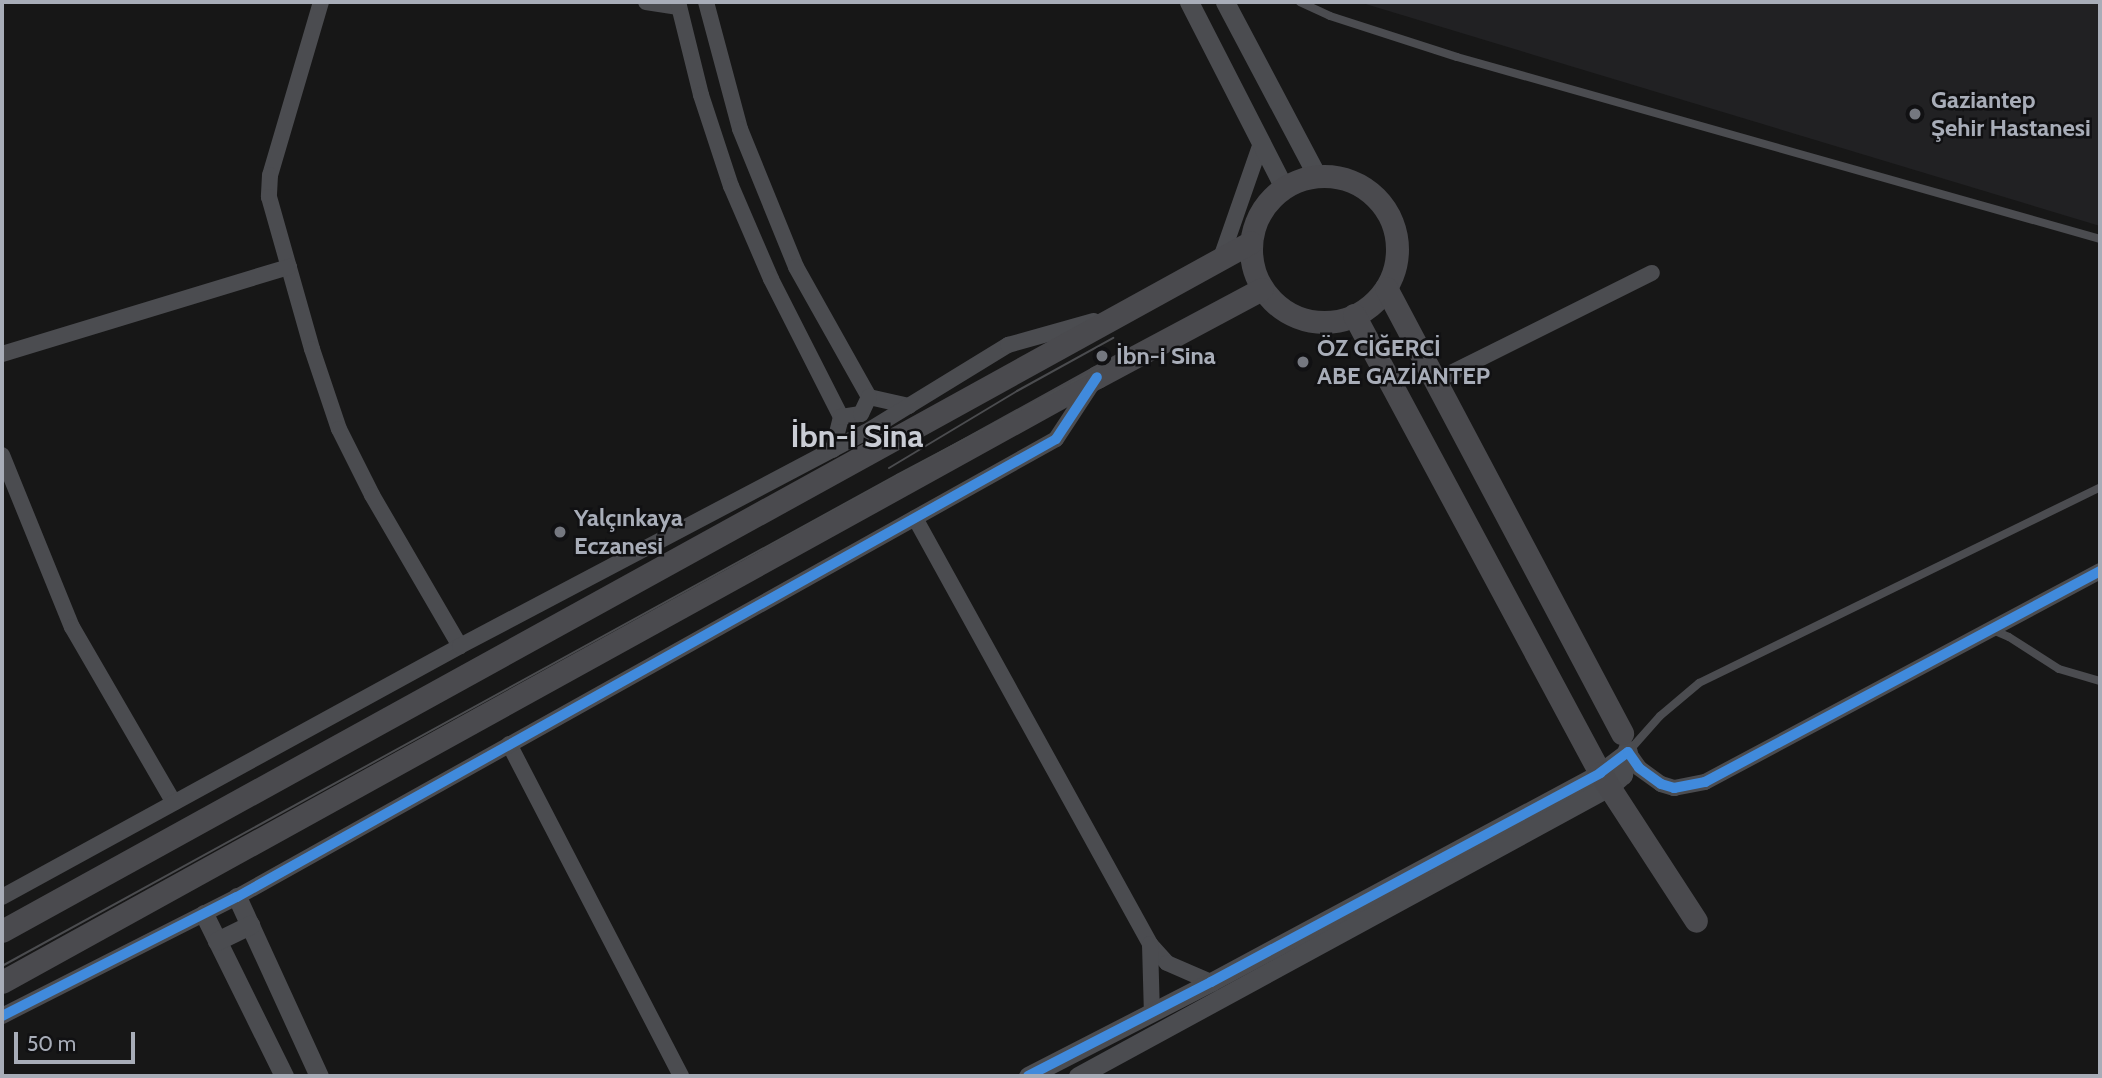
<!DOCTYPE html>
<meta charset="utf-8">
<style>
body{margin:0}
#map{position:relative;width:2102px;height:1078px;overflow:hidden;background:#171717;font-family:Cabin,sans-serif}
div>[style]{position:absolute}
.built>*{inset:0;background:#212123}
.service>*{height:8px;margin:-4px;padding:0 4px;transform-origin:4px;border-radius:4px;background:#4b4c50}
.minor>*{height:16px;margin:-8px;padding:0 8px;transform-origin:8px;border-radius:8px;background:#4b4c50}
.tertiary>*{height:19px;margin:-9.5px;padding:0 9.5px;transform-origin:9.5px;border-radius:9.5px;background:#4b4c50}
.secondary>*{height:23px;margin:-11.5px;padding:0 11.5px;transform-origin:11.5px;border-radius:11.5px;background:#4a4a4e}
.secondary>.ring{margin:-11.5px;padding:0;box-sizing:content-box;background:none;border:23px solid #4a4a4e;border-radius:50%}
.tram>*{height:2px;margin:-1px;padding:0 1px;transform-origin:1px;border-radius:1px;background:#4b4c4f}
.cycleway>*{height:10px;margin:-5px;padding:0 5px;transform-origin:5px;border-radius:5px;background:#408adc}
.dots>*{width:19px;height:19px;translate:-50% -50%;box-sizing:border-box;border:4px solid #111113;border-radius:50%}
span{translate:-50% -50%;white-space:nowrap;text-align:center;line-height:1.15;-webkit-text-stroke:5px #111113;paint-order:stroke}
.poi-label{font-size:24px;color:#a8adb8;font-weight:700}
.left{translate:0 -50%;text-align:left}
.district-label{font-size:32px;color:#c9ccd4;font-weight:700}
.frame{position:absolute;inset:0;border:4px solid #a8adb8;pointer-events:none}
.scale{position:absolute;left:14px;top:1032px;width:121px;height:32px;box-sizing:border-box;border:4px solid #a8adb8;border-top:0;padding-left:9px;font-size:21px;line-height:24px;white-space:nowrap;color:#a8adb8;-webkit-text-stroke:5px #111113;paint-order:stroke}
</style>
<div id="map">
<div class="built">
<i style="clip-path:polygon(1359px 2px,2100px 2px,2100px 226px)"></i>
</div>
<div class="service">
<i style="left:1300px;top:2px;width:33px;rotate:25deg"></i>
<i style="left:1330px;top:16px;width:133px;rotate:17.9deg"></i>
<i style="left:1457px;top:57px;width:668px;rotate:15.8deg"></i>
<i style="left:1993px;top:630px;width:17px;rotate:24deg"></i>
<i style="left:2009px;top:637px;width:59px;rotate:32.6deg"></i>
<i style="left:2059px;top:669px;width:43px;rotate:16.3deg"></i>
<i style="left:1628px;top:752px;width:48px;rotate:-48.4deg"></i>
<i style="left:1660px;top:716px;width:51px;rotate:-40.2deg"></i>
<i style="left:1699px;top:683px;width:446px;rotate:-26deg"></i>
</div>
<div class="minor">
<i style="left:321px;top:2px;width:180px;rotate:106.4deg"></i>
<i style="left:270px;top:175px;width:22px;rotate:93deg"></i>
<i style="left:269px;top:197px;width:158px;rotate:74.2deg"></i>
<i style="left:312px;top:349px;width:84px;rotate:71.4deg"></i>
<i style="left:339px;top:429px;width:74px;rotate:63.4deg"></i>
<i style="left:372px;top:495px;width:175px;rotate:59.8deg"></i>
<i style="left:646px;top:2px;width:33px;rotate:9deg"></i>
<i style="left:678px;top:2px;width:96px;rotate:76.1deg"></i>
<i style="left:701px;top:95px;width:96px;rotate:71.8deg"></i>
<i style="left:731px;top:186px;width:101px;rotate:66.7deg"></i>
<i style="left:771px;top:279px;width:155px;rotate:63.1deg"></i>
<i style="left:841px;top:417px;width:34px;rotate:104deg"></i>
<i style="left:706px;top:2px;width:131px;rotate:75deg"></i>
<i style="left:740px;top:129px;width:149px;rotate:67.9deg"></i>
<i style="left:796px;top:267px;width:149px;rotate:60.7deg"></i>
<i style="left:869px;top:397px;width:41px;rotate:12.7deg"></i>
<i style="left:1221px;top:258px;width:119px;rotate:-70.8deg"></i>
<i style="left:2px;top:354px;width:300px;rotate:-16.9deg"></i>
<i style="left:1437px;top:380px;width:240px;rotate:-26.5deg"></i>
<i style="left:841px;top:417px;width:20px;rotate:-9deg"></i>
<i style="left:861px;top:414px;width:19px;rotate:-65deg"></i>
<i style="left:2px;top:455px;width:186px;rotate:67.9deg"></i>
<i style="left:72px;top:627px;width:203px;rotate:59.9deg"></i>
<i style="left:915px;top:518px;width:487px;rotate:61.1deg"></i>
<i style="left:1150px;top:944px;width:25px;rotate:48deg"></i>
<i style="left:1167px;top:963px;width:48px;rotate:23.4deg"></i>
<i style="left:509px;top:744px;width:374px;rotate:62.6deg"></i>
<i style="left:1628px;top:752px;width:19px;rotate:55deg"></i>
<i style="left:1639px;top:768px;width:27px;rotate:36deg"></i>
<i style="left:1661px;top:784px;width:14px;rotate:17deg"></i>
<i style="left:1674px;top:788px;width:32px;rotate:-11deg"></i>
<i style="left:1705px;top:782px;width:448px;rotate:-28.1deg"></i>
<i style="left:2px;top:897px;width:522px;rotate:-28.72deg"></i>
<i style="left:460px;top:646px;width:459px;rotate:-27.8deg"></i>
<i style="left:866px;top:432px;width:167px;rotate:-31.5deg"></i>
<i style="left:1008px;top:345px;width:89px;rotate:-15.6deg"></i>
<i style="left:1150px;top:944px;width:70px;rotate:88.4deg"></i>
<i style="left:2px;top:1016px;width:263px;rotate:-26.9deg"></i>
<i style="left:237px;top:897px;width:938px;rotate:-29.21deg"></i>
<i style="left:1056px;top:439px;width:69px;rotate:-56.8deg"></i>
</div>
<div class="tertiary">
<i style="left:1189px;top:2px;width:209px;rotate:62.9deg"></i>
<i style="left:1225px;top:2px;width:197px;rotate:62.1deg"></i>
<i style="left:237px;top:897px;width:197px;rotate:65.4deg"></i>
<i style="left:204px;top:914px;width:181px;rotate:63.7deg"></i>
<i style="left:217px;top:941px;width:37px;rotate:-26deg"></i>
<i style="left:1028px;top:1076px;width:206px;rotate:-27.2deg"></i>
<i style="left:1211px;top:982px;width:442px;rotate:-28.2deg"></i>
<i style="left:1600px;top:773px;width:35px;rotate:-37deg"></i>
<i style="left:1078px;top:1076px;width:605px;rotate:-28.56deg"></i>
<i style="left:1609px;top:787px;width:18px;rotate:-41deg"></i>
<i style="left:1623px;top:775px;width:26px;rotate:-81deg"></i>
</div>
<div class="secondary">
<i class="ring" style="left:1251px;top:176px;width:123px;height:123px"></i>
<i style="left:1386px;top:288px;width:504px;rotate:62.06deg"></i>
<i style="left:1354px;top:315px;width:520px;rotate:61.76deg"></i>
<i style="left:1600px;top:773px;width:176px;rotate:57deg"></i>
<i style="left:2px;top:931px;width:1426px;rotate:-28.88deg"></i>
<i style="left:2px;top:982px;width:1251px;rotate:-28.92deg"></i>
<i style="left:1097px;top:377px;width:187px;rotate:-28.1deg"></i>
</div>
<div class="tram">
<i style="left:889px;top:468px;width:149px;rotate:-31deg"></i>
<i style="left:1017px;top:391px;width:110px;rotate:-28.9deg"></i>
<i style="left:2px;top:966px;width:1021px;rotate:-28.75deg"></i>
<i style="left:897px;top:475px;width:263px;rotate:-27.9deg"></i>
</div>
<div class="cycleway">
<i style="left:2px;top:1016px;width:263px;rotate:-26.9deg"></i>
<i style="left:237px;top:897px;width:938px;rotate:-29.21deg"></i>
<i style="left:1056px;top:439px;width:74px;rotate:-56.5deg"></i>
<i style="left:1028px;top:1076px;width:206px;rotate:-27.2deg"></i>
<i style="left:1211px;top:982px;width:442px;rotate:-28.2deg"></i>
<i style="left:1600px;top:773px;width:35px;rotate:-37deg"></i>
<i style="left:1628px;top:752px;width:19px;rotate:55deg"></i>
<i style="left:1639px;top:768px;width:27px;rotate:36deg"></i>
<i style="left:1661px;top:784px;width:14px;rotate:17deg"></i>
<i style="left:1674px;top:788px;width:32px;rotate:-11deg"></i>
<i style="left:1705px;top:782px;width:448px;rotate:-28.1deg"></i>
</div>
<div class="dots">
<i style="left:1915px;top:114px;background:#757880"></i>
<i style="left:1102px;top:356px;background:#757880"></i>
<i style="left:1303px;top:362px;background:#757880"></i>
<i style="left:560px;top:532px;background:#757880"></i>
</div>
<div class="poi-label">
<span class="left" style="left:1931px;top:114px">Gaziantep<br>Şehir Hastanesi</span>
<span class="left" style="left:1317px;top:362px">ÖZ CİĞERCİ<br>ABE GAZİANTEP</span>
<span class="left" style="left:1116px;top:356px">İbn-i Sina</span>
<span class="left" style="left:574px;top:532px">Yalçınkaya<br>Eczanesi</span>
</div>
<div class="district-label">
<span style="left:857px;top:436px">İbn-i Sina</span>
</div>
<div class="frame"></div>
<div class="scale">50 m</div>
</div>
